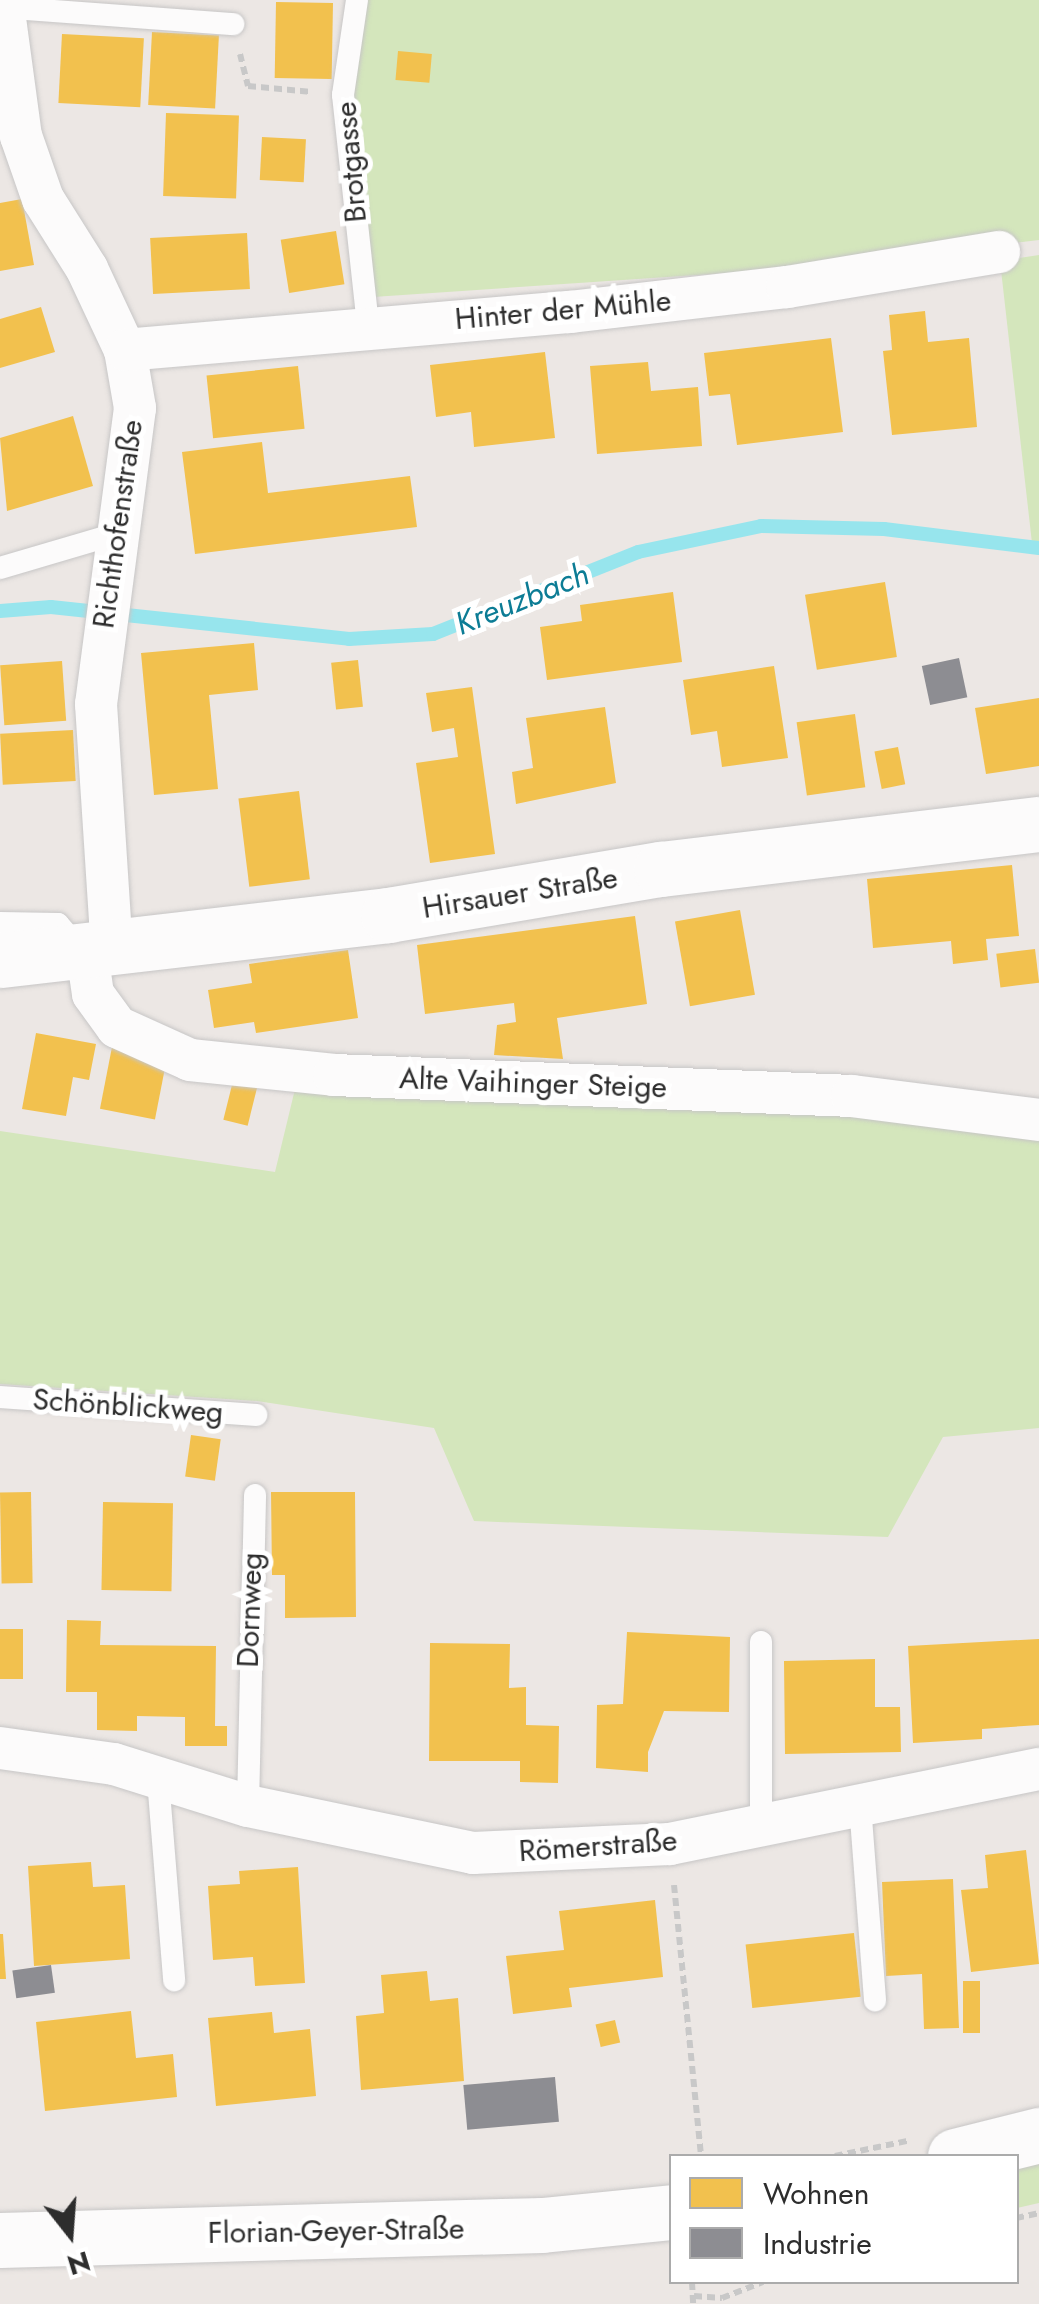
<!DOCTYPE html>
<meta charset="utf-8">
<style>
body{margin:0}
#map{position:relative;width:1039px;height:2304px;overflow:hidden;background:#ece7e4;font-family:Jost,sans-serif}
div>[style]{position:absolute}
.green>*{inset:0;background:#d4e6bc}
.homes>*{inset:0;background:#f2c14e;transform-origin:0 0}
.industry>*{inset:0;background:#8d8d92;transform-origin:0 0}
.stream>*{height:14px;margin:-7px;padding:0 7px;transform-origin:7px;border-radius:7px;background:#97e5ed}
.path>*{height:6px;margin-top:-3px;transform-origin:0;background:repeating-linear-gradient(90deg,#c8c8c8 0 8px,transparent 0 13px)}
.roads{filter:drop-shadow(0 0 2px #c7c6c6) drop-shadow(0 0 2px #c7c6c6)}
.lane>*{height:22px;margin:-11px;padding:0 11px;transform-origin:11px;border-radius:11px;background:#fcfbfb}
.street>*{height:42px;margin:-21px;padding:0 21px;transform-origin:21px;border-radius:21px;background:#fcfbfb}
.secondary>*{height:55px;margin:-27.5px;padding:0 27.5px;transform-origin:27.5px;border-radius:27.5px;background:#fcfbfb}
span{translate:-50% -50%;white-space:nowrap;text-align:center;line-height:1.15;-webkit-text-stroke:10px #fff;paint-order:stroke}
.street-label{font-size:30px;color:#2d2d2d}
.water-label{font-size:32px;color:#0c7c95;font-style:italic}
.legend{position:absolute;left:669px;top:2154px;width:350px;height:130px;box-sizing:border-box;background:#fff;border:2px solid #ababab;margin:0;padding:12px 18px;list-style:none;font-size:30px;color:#2d2d2d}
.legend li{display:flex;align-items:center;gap:20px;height:50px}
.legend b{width:50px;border:2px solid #ababab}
.north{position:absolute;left:20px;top:2184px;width:100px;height:100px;-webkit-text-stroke:8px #fff;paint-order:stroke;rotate:163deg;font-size:28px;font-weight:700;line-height:40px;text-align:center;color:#2d2d2d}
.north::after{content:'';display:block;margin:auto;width:35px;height:45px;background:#2d2d2d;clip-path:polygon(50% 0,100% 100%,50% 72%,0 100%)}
</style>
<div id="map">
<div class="green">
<i style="clip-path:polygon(367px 0,1039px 0,1039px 240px,785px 269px,373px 297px,352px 93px)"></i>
<i style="clip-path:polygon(1039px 255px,1039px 542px,1032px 543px,1000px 261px)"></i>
<i style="clip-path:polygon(296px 1085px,851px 1112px,1039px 1140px,1039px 1428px,943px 1437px,888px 1537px,474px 1521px,434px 1428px,257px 1401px,0 1384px,0 1131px,275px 1172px)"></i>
<i style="clip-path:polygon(1039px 2158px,1039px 2203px,1017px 2208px,1016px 2164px)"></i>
</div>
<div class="homes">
<i style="left:276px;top:2px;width:57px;height:76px;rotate:1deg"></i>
<i style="left:152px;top:32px;width:67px;height:73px;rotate:3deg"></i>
<i style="left:62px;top:34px;width:82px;height:69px;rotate:3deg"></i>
<i style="left:398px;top:51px;width:34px;height:29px;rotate:5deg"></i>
<i style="left:166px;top:113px;width:73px;height:83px;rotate:2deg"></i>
<i style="left:262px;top:137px;width:44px;height:43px;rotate:3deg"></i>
<i style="clip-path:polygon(22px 199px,34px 265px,0 271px,0 203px)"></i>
<i style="left:336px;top:231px;width:54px;height:56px;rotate:81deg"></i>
<i style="left:247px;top:233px;width:56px;height:97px;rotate:87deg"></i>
<i style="clip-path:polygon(41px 307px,55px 352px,0 368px,0 319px)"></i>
<i style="clip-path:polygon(925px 311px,928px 342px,969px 338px,977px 427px,892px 435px,883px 351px,892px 350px,889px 315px)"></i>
<i style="clip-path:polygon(831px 338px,843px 432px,737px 445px,730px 394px,709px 396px,704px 353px)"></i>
<i style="clip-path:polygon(545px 352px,555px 438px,474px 447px,471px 412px,436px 417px,430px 365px)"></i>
<i style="clip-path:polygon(648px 362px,651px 391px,698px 387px,702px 446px,597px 454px,590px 366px)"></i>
<i style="left:298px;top:366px;width:63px;height:92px;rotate:84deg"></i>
<i style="clip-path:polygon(73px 416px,93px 486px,7px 511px,0 438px)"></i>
<i style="clip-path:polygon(262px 442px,268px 493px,410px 476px,417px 527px,195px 554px,182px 452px)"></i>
<i style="left:885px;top:582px;width:76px;height:81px;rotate:81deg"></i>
<i style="clip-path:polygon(673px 592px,682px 662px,547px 680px,540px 627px,582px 621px,580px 605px)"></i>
<i style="clip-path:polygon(254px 643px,258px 690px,209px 695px,218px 789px,154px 795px,141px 653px)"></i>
<i style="left:358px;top:660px;width:47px;height:27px;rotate:84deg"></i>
<i style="left:62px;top:661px;width:60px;height:62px;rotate:86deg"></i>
<i style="clip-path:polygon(774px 666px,788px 758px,722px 767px,717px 731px,691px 735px,683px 680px)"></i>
<i style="clip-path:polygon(472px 687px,495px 854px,430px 863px,416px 763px,458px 757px,454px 728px,432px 732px,426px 693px)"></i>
<i style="clip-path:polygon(1039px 698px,1039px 766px,986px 774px,975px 708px)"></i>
<i style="clip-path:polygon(605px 707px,616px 783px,516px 804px,512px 772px,533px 768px,526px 718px)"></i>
<i style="left:855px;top:714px;width:74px;height:59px;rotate:82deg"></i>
<i style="left:73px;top:730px;width:51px;height:73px;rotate:87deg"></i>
<i style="left:898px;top:747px;width:38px;height:24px;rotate:79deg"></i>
<i style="left:299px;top:791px;width:89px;height:61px;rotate:83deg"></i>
<i style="clip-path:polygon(1012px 865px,1019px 936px,986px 939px,988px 960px,953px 964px,951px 941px,873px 948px,867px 879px)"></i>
<i style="left:740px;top:910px;width:86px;height:66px;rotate:80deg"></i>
<i style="clip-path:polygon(635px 916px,647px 1004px,557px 1018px,563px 1059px,494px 1055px,497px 1025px,516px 1022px,514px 1003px,425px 1014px,417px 945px)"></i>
<i style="left:1035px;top:949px;width:34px;height:39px;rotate:83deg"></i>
<i style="clip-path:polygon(348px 950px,358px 1018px,256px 1033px,254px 1022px,214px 1028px,208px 990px,252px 983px,249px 964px)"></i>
<i style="clip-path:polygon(36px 1033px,96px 1044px,89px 1080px,73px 1077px,66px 1116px,22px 1109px)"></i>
<i style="left:112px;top:1047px;width:56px;height:63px;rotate:11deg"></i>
<i style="left:234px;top:1077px;width:25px;height:44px;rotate:14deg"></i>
<i style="left:191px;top:1435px;width:30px;height:42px;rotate:8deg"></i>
<i style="left:31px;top:1492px;width:91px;height:31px;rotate:89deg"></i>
<i style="clip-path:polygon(271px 1492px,355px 1492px,356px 1617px,285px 1618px,285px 1575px,272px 1575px)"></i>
<i style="left:103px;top:1502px;width:70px;height:88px;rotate:1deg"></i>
<i style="clip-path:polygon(67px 1620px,101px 1621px,100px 1645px,216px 1646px,215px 1726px,227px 1726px,227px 1746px,185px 1746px,185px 1717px,137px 1716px,137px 1731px,97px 1730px,97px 1692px,66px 1692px)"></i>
<i style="left:0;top:1629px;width:23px;height:50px"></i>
<i style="clip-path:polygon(627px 1632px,730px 1637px,729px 1712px,664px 1711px,648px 1752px,648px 1772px,596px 1768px,597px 1705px,623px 1704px)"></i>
<i style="clip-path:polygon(1039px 1639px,1039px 1725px,982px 1729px,982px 1739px,913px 1743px,908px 1646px)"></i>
<i style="clip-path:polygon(430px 1643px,510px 1644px,509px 1688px,526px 1687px,526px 1725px,559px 1726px,558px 1783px,520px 1782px,520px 1761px,429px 1761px)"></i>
<i style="clip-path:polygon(875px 1659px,875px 1707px,900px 1707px,901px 1752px,785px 1754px,784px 1661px)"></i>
<i style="clip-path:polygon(1026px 1850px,1039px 1964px,971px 1972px,961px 1890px,988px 1888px,985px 1855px)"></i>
<i style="clip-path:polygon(91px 1862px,93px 1887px,125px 1885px,130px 1959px,34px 1966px,28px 1866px)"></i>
<i style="clip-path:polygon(298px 1867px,305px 1983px,255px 1986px,253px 1957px,213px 1960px,208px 1886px,240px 1884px,239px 1871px)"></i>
<i style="clip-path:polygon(953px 1879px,959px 2028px,924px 2029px,922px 1974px,886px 1976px,882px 1882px)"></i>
<i style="clip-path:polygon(655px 1900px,663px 1977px,569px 1988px,572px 2007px,513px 2014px,506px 1956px,564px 1950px,559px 1911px)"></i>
<i style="left:854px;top:1933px;width:64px;height:109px;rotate:84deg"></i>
<i style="clip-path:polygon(0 1934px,3px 1934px,6px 1979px,0 1979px)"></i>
<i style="clip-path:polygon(427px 1971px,430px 2001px,458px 1998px,464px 2081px,361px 2090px,356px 2016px,384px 2013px,381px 1975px)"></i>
<i style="left:963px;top:1981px;width:17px;height:52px"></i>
<i style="clip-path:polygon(131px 2011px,136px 2058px,173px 2054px,177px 2097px,45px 2111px,36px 2022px)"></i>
<i style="clip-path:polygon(272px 2012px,274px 2033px,310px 2029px,316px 2096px,216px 2106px,208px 2018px)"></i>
<i style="left:615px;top:2020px;width:23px;height:20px;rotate:77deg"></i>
</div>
<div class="industry">
<i style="left:959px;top:658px;width:40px;height:38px;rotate:78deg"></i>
<i style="left:51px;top:1965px;width:28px;height:39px;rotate:82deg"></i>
<i style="left:555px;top:2077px;width:45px;height:92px;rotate:85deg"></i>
</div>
<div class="stream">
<i style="left:0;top:611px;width:51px;rotate:-4.5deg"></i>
<i style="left:51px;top:607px;width:300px;rotate:6.1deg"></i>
<i style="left:349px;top:639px;width:84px;rotate:-3.4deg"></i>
<i style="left:433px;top:634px;width:221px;rotate:-21.8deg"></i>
<i style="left:638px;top:552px;width:126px;rotate:-11.9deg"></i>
<i style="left:761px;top:526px;width:123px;rotate:1.4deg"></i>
<i style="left:884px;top:529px;width:156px;rotate:7deg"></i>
</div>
<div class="path">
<i style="left:240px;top:54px;width:33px;rotate:76deg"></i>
<i style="left:248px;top:86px;width:64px;rotate:5.4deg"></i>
<i style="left:674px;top:1885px;width:272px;rotate:84.3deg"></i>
<i style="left:835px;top:2156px;width:74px;rotate:-11.8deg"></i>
<i style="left:1016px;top:2218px;width:24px;rotate:-12deg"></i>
<i style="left:692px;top:2282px;width:22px;rotate:87deg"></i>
<i style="left:694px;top:2296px;width:28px;rotate:4deg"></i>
<i style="left:722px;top:2298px;width:44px;rotate:-21.3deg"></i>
</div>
<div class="roads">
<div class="lane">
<i style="left:357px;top:0;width:96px;rotate:98.4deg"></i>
<i style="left:343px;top:95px;width:231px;rotate:83.8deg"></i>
<i style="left:0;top:7px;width:234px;rotate:4.2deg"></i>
<i style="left:0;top:568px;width:127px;rotate:-16.4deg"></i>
<i style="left:0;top:923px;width:58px;rotate:1deg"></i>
<i style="left:58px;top:924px;width:29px;rotate:49deg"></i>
<i style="left:0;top:1397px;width:257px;rotate:4deg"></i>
<i style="left:158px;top:1779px;width:202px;rotate:85.4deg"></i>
<i style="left:860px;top:1805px;width:196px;rotate:85.6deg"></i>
<i style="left:248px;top:1806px;width:311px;rotate:-88.7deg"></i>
<i style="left:761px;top:1826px;width:184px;rotate:-90deg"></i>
</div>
<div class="street">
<i style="left:4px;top:11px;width:126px;rotate:82.3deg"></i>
<i style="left:21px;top:136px;width:67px;rotate:70.8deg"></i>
<i style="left:43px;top:199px;width:83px;rotate:57.8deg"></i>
<i style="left:87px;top:269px;width:89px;rotate:64.9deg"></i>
<i style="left:125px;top:350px;width:59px;rotate:80.2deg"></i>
<i style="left:135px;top:408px;width:299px;rotate:97.5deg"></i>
<i style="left:96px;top:704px;width:246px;rotate:86.3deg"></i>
<i style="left:125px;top:350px;width:447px;rotate:-4.9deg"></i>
<i style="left:570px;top:312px;width:218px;rotate:-6.6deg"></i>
<i style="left:787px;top:287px;width:215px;rotate:-9.4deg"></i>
<i style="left:87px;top:953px;width:41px;rotate:81.7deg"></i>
<i style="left:93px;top:994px;width:41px;rotate:54deg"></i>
<i style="left:117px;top:1027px;width:80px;rotate:24.3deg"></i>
<i style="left:190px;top:1060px;width:145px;rotate:5.9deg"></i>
<i style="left:334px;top:1075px;width:518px;rotate:2.32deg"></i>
<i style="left:852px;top:1096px;width:189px;rotate:7.3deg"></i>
<i style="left:0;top:1748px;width:115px;rotate:8deg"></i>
<i style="left:114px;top:1764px;width:140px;rotate:17.4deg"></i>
<i style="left:248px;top:1806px;width:230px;rotate:11.8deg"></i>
<i style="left:473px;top:1853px;width:197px;rotate:-2.6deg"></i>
<i style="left:670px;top:1844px;width:377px;rotate:-11.5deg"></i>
</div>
<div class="secondary">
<i style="left:0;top:960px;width:391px;rotate:-6.6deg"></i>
<i style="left:388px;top:915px;width:277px;rotate:-9.6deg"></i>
<i style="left:661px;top:869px;width:381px;rotate:-6.8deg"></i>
<i style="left:955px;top:2156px;width:87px;rotate:-14deg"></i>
<i style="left:0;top:2240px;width:542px;rotate:-1.59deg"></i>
<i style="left:542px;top:2225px;width:131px;rotate:-5.7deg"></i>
</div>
</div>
<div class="street-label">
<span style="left:351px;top:162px;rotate:-95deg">Brotgasse</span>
<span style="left:563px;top:310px;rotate:-5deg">Hinter der Mühle</span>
<span style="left:118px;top:524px;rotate:-82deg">Richthofenstraße</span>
<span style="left:520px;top:893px;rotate:-9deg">Hirsauer Straße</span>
<span style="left:533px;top:1083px;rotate:2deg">Alte Vaihinger Steige</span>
<span style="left:128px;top:1406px;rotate:4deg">Schönblickweg</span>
<span style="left:250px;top:1610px;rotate:-88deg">Dornweg</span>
<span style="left:598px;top:1846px;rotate:-4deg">Römerstraße</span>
<span style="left:336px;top:2231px;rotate:-1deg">Florian-Geyer-Straße</span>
</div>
<div class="water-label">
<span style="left:522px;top:599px;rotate:-22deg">Kreuzbach</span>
</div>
<ul class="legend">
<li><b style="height:28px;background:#f2c14e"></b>Wohnen</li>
<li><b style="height:28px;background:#8d8d92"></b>Industrie</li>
</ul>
<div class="north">N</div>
</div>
